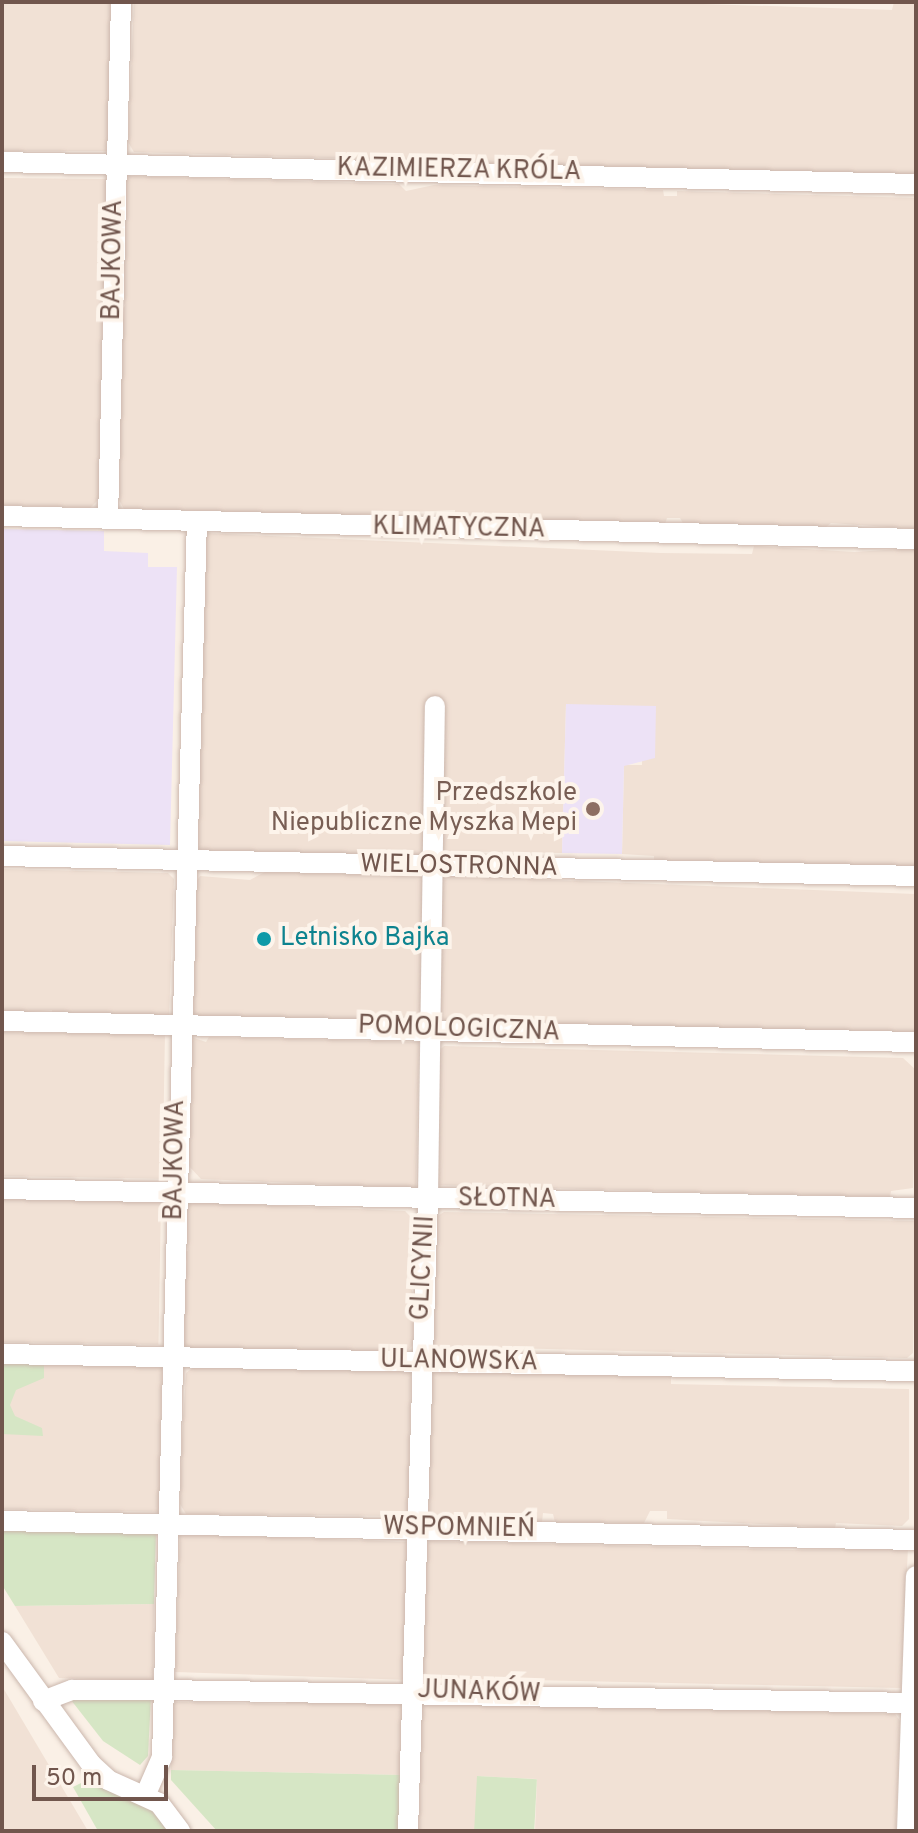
<!DOCTYPE html>
<meta charset="utf-8">
<style>
body{margin:0}
#map{position:relative;width:918px;height:1833px;overflow:hidden;background:#faf0e6;font-family:Overpass,sans-serif}
div>[style]{position:absolute}
.residential>*{inset:0;background:#f1e1d5;transform-origin:0 0}
.education>*{inset:0;background:#ede2f6}
.green>*{inset:0;background:#d6e6c5;transform-origin:0 0}
.roads{filter:drop-shadow(0 0 2px #cbb7ad) drop-shadow(0 0 2px #cbb7ad)}
.minor>*{height:20px;margin:-10px;padding:0 10px;transform-origin:10px;border-radius:10px;background:#fff}
.dots>*{width:22px;height:22px;translate:-50% -50%;box-sizing:border-box;border:4px solid #fdf4eb;border-radius:50%}
span{translate:-50% -50%;white-space:nowrap;text-align:center;line-height:1.15;-webkit-text-stroke:8px #fdf4eb;paint-order:stroke}
.street-label{font-size:26px;color:#71564d}
.education-label{font-size:26px;color:#785e54}
.right{translate:-100% -50%;text-align:right}
.culture-label{font-size:26px;color:#0d838f}
.left{translate:0 -50%;text-align:left}
.frame{position:absolute;inset:0;border:4px solid #71564d;pointer-events:none}
.scale{position:absolute;left:32px;top:1765px;width:136px;height:36px;box-sizing:border-box;border:4px solid #71564d;border-top:0;padding-left:10px;font-size:24px;line-height:28px;white-space:nowrap;color:#71564d;-webkit-text-stroke:6px #fdf4eb;paint-order:stroke}
</style>
<div id="map">
<div class="residential">
<i style="left:2px;top:2px;width:113px;height:149px"></i>
<i style="clip-path:polygon(134px 2px,642px 2px,892px 10px,894px 2px,916px 3px,916px 176px,134px 152px,128px 142px)"></i>
<i style="clip-path:polygon(130px 176px,399px 184px,406px 191px,434px 185px,663px 190px,664px 196px,677px 196px,677px 191px,916px 198px,916px 529px,831px 523px,825px 528px,684px 525px,680px 518px,667px 518px,665px 524px,521px 519px,521px 513px,485px 516px,484px 511px,479px 516px,455px 516px,455px 510px,343px 515px,124px 509px,117px 496px,120px 311px,125px 306px,120px 290px,123px 182px)"></i>
<i style="clip-path:polygon(2px 178px,106px 179px,110px 186px,108px 273px,102px 289px,107px 292px,102px 329px,102px 496px,90px 508px,2px 505px)"></i>
<i style="clip-path:polygon(205px 533px,661px 553px,752px 554px,754px 546px,855px 552px,916px 548px,916px 869px,654px 863px,654px 856px,622px 854px,624px 765px,642px 765px,642px 758px,566px 704px,562px 853px,441px 851px,445px 702px,429px 700px,423px 857px,203px 852px,197px 847px)"></i>
<i style="clip-path:polygon(2px 869px,168px 873px,174px 879px,169px 1018px,52px 1015px,52px 1010px,2px 1014px)"></i>
<i style="clip-path:polygon(265px 872px,423px 876px,420px 1018px,414px 1024px,196px 1018px,191px 1010px,196px 882px,200px 876px,250px 880px)"></i>
<i style="clip-path:polygon(450px 876px,916px 894px,916px 1033px,445px 1021px,438px 1014px,440px 879px)"></i>
<i style="left:2px;top:1032px;width:163px;height:144px;rotate:1deg"></i>
<i style="clip-path:polygon(185px 1035px,206px 1042px,209px 1037px,419px 1042px,416px 1188px,201px 1179px,188px 1165px)"></i>
<i style="clip-path:polygon(444px 1046px,903px 1058px,916px 1070px,913px 1188px,891px 1191px,890px 1197px,434px 1185px,437px 1053px)"></i>
<i style="left:2px;top:1198px;width:159px;height:144px;rotate:1deg"></i>
<i style="clip-path:polygon(187px 1202px,405px 1211px,410px 1216px,407px 1279px,413px 1293px,413px 1345px,404px 1354px,187px 1349px,180px 1338px,187px 1261px,182px 1252px,188px 1251px,187px 1241px,181px 1240px)"></i>
<i style="clip-path:polygon(444px 1212px,915px 1221px,913px 1353px,907px 1358px,428px 1346px,436px 1217px)"></i>
<i style="left:2px;top:1362px;width:160px;height:147px;rotate:1deg"></i>
<i style="clip-path:polygon(195px 1366px,411px 1369px,408px 1512px,404px 1516px,186px 1514px,180px 1504px,182px 1440px,186px 1373px)"></i>
<i style="clip-path:polygon(427px 1370px,671px 1376px,671px 1384px,909px 1389px,909px 1519px,902px 1526px,836px 1523px,835px 1528px,667px 1519px,667px 1511px,650px 1511px,644px 1523px,555px 1522px,553px 1514px,543px 1513px,542px 1522px,425px 1518px)"></i>
<i style="left:180px;top:1534px;width:228px;height:138px;rotate:2deg"></i>
<i style="clip-path:polygon(430px 1541px,791px 1550px,908px 1548px,901px 1688px,432px 1678px,422px 1671px,425px 1546px)"></i>
<i style="clip-path:polygon(154px 1604px,153px 1681px,59px 1678px,15px 1606px)"></i>
<i style="clip-path:polygon(2px 1686px,88px 1831px,2px 1831px)"></i>
<i style="clip-path:polygon(287px 1700px,403px 1702px,402px 1775px,171px 1770px,172px 1705px,176px 1702px,286px 1704px)"></i>
<i style="clip-path:polygon(421px 1702px,895px 1714px,900px 1721px,896px 1831px,535px 1831px,537px 1779px,478px 1776px,476px 1831px,418px 1831px)"></i>
</div>
<div class="education">
<i style="clip-path:polygon(2px 529px,104px 531px,104px 551px,148px 553px,148px 567px,177px 567px,170px 845px,2px 841px)"></i>
<i style="clip-path:polygon(566px 704px,656px 706px,655px 758px,624px 766px,622px 854px,562px 853px)"></i>
</div>
<div class="green">
<i style="clip-path:polygon(2px 1362px,44px 1363px,44px 1378px,16px 1390px,10px 1405px,15px 1416px,42px 1428px,43px 1436px,2px 1434px)"></i>
<i style="clip-path:polygon(2px 1527px,156px 1531px,154px 1604px,15px 1606px,2px 1585px)"></i>
<i style="clip-path:polygon(151px 1696px,148px 1756px,140px 1765px,103px 1741px,71px 1700px)"></i>
<i style="clip-path:polygon(171px 1770px,402px 1775px,401px 1831px,217px 1831px,171px 1780px)"></i>
<i style="left:477px;top:1776px;width:60px;height:55px;rotate:3deg"></i>
<i style="clip-path:polygon(89px 1779px,152px 1811px,168px 1831px,98px 1831px,73px 1787px)"></i>
</div>
<div class="roads">
<div class="minor">
<i style="left:2px;top:162px;width:914px;rotate:1.38deg"></i>
<i style="left:2px;top:516px;width:914px;rotate:1.44deg"></i>
<i style="left:108px;top:519px;width:517px;rotate:-88.56deg"></i>
<i style="left:2px;top:856px;width:914px;rotate:1.25deg"></i>
<i style="left:2px;top:1021px;width:914px;rotate:1.32deg"></i>
<i style="left:2px;top:1189px;width:914px;rotate:1.19deg"></i>
<i style="left:2px;top:1354px;width:914px;rotate:1.07deg"></i>
<i style="left:2px;top:1521px;width:914px;rotate:1.19deg"></i>
<i style="left:2px;top:1642px;width:151px;rotate:53.9deg"></i>
<i style="left:91px;top:1764px;width:23px;rotate:43deg"></i>
<i style="left:108px;top:1780px;width:56px;rotate:24.3deg"></i>
<i style="left:159px;top:1803px;width:35px;rotate:53deg"></i>
<i style="left:43px;top:1701px;width:31px;rotate:-21deg"></i>
<i style="left:72px;top:1690px;width:91px"></i>
<i style="left:163px;top:1690px;width:753px;rotate:0.99deg"></i>
<i style="left:145px;top:1796px;width:43px;rotate:-66.4deg"></i>
<i style="left:162px;top:1757px;width:1236px;rotate:-88.38deg"></i>
<i style="left:408px;top:1831px;width:633px;rotate:-88.19deg"></i>
<i style="left:428px;top:1198px;width:492px;rotate:-89.2deg"></i>
<i style="left:907px;top:1831px;width:255px;rotate:-88deg"></i>
</div>
</div>
<div class="dots">
<i style="left:593px;top:809px;background:#8d6e63"></i>
<i style="left:264px;top:939px;background:#0f9aa8"></i>
</div>
<div class="street-label">
<span style="left:459px;top:171px;rotate:1deg">KAZIMIERZA KRÓLA</span>
<span style="left:114px;top:260px;rotate:-89deg">BAJKOWA</span>
<span style="left:459px;top:529px;rotate:1deg">KLIMATYCZNA</span>
<span style="left:459px;top:867px;rotate:1deg">WIELOSTRONNA</span>
<span style="left:459px;top:1030px;rotate:2deg">POMOLOGICZNA</span>
<span style="left:176px;top:1160px;rotate:-89deg">BAJKOWA</span>
<span style="left:507px;top:1200px;rotate:1deg">SŁOTNA</span>
<span style="left:424px;top:1268px;rotate:-87deg">GLICYNII</span>
<span style="left:459px;top:1362px;rotate:1deg">ULANOWSKA</span>
<span style="left:459px;top:1529px;rotate:1deg">WSPOMNIEŃ</span>
<span style="left:479px;top:1693px;rotate:2deg">JUNAKÓW</span>
</div>
<div class="education-label">
<span class="right" style="left:577px;top:809px">Przedszkole<br>Niepubliczne Myszka Mepi</span>
</div>
<div class="culture-label">
<span class="left" style="left:280px;top:939px">Letnisko Bajka</span>
</div>
<div class="frame"></div>
<div class="scale">50 m</div>
</div>
